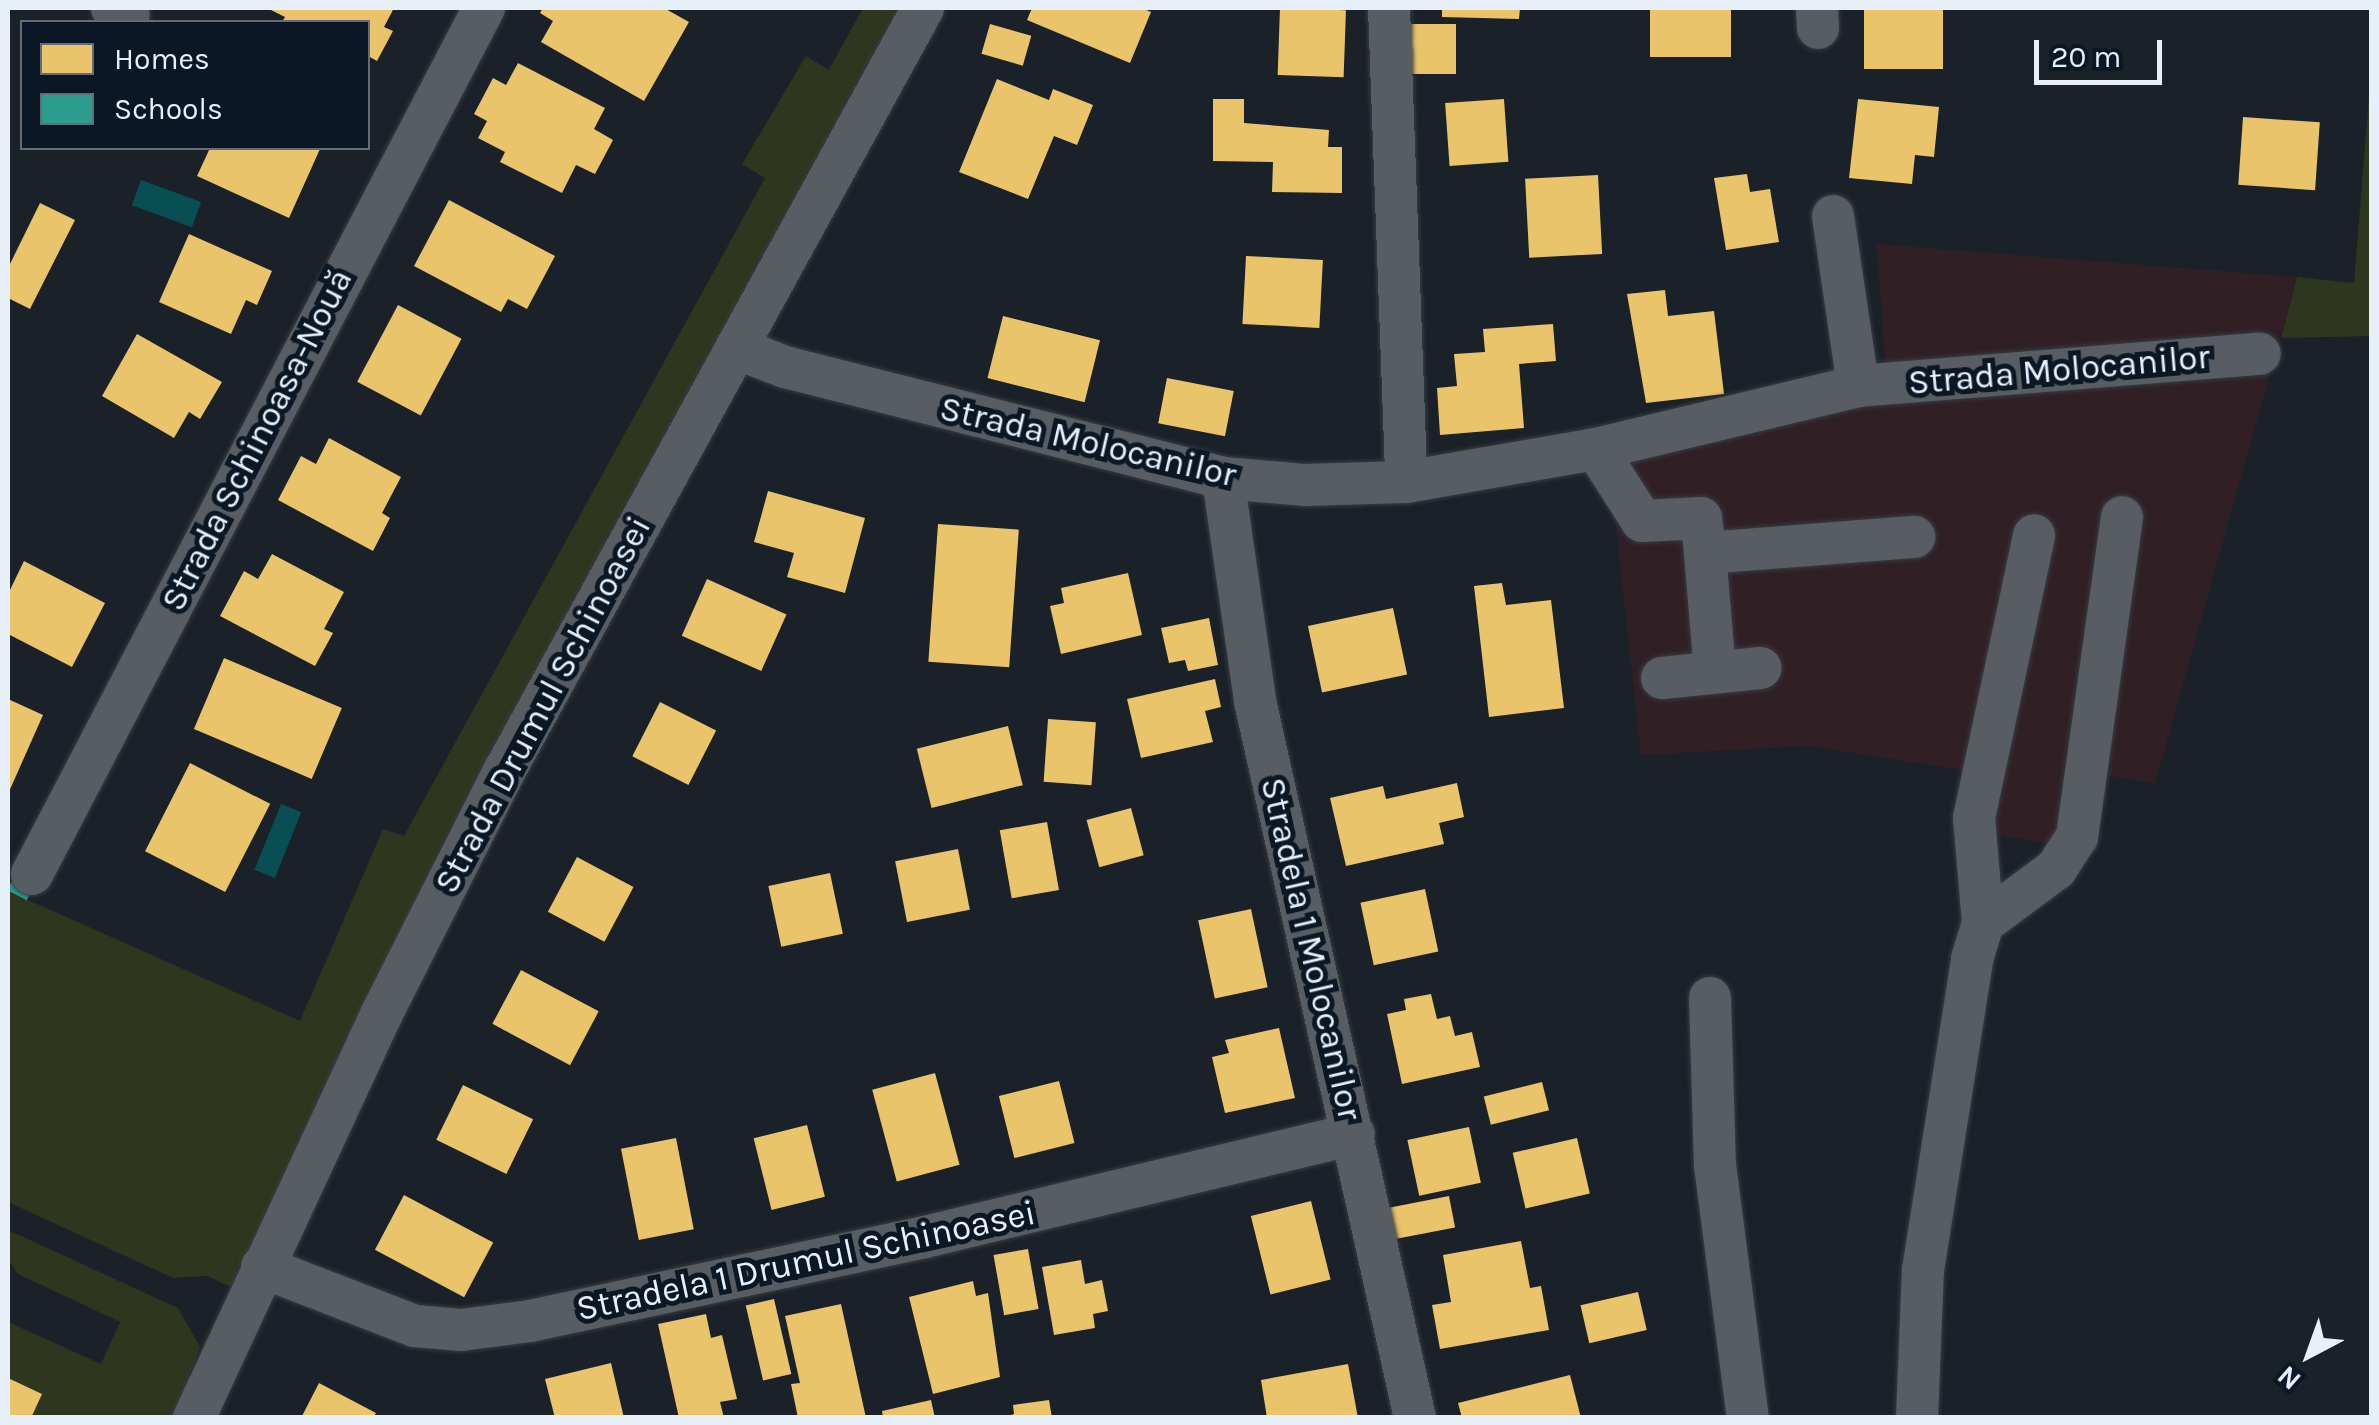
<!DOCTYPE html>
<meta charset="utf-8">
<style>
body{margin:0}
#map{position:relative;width:2379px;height:1425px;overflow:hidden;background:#1a2128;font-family:Karla,sans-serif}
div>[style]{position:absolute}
.industrial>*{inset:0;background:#302026}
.green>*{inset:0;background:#2e361e}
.water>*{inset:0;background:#084e53;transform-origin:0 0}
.homes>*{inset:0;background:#e9c46a;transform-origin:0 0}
.schools>*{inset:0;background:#2a9d8f;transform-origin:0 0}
.roads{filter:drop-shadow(0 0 2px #373c43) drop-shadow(0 0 2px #373c43)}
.minor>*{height:42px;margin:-21px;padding:0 21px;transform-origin:21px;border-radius:21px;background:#585d64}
span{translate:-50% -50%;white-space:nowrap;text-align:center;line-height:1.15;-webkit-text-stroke:10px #0b1724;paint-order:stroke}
.street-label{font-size:35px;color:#e7eff9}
.frame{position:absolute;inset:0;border:10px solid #e7eff9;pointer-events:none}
.legend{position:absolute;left:20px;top:20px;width:350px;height:130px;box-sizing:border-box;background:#0b1724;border:2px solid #636d79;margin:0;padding:12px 18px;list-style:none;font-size:30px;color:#e7eff9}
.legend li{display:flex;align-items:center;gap:20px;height:50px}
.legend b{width:50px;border:2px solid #636d79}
.north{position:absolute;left:2259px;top:1305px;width:100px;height:100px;-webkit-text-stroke:8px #0b1724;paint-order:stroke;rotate:221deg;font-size:28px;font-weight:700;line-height:40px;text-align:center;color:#e7eff9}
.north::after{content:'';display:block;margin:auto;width:35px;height:45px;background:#e7eff9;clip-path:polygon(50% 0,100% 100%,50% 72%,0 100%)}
.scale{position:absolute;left:2034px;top:40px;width:128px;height:45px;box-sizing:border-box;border:5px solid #e7eff9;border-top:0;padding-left:12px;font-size:30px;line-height:35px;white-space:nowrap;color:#e7eff9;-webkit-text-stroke:8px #0b1724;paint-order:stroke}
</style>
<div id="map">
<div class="industrial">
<i style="clip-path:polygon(1877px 244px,2297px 277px,2155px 784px,2105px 775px,2097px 851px,1983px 833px,1994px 775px,1809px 746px,1641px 755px,1613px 500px,1625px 453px,1887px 393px)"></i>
</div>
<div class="green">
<i style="clip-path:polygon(863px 8px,904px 8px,451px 827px,231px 1287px,207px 1276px,173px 1278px,8px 1202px,8px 891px,300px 1021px,383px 829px,404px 836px,765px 178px,742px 164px,806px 56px,829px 70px)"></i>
<i style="clip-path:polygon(2371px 71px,2371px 336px,2281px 338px,2297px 277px,2354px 283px)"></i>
<i style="clip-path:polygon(8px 1230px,178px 1308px,200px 1347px,175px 1417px,31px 1417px,41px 1394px,8px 1378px,8px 1322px,101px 1364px,120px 1322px,18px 1274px,8px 1259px)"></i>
</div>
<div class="water">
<i style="left:141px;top:180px;width:64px;height:27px;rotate:20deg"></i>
<i style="left:281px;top:804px;width:22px;height:71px;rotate:22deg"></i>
</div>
<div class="homes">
<i style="clip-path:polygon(267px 8px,394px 8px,384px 27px,393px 31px,377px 61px,368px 56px,368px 22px,282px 22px,285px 17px)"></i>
<i style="clip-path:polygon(543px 8px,664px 8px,689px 22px,644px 101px,541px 42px,553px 21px,540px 13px)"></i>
<i style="clip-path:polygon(1032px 8px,1142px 8px,1151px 12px,1130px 63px,1027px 20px)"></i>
<i style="left:1280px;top:8px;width:66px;height:67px;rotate:2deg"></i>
<i style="clip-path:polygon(1442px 8px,1520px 8px,1519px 19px,1442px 17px)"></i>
<i style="left:1650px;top:8px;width:81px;height:49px"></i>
<i style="left:1864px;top:8px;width:79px;height:61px"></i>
<i style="left:990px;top:24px;width:43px;height:31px;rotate:16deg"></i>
<i style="left:1411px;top:24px;width:45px;height:50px"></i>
<i style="clip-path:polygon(518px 63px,605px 108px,594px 129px,613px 140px,595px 174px,576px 165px,562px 193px,500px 162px,505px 152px,478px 138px,487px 121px,474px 114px,493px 78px,506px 85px)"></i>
<i style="clip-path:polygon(997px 79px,1049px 100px,1053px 89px,1093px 105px,1077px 145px,1054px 136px,1028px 199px,959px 172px)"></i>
<i style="clip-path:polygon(1213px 99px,1244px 99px,1244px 123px,1329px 130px,1328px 147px,1342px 147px,1342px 193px,1272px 192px,1273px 162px,1213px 161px)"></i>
<i style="left:1504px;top:99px;width:63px;height:59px;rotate:86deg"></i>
<i style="clip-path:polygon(1858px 99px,1939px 107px,1934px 157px,1915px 155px,1912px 184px,1849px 178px)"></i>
<i style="left:2243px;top:117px;width:77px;height:68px;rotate:4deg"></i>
<i style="clip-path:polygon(210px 148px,318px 148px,320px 149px,289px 218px,197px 176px)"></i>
<i style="clip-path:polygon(1747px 174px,1750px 192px,1770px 189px,1779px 242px,1726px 250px,1714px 178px)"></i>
<i style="left:1598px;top:175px;width:79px;height:73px;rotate:87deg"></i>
<i style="clip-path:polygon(449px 200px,555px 256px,527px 309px,508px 299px,501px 312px,414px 266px)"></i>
<i style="clip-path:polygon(40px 203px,75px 220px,30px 309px,8px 298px,8px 268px)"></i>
<i style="clip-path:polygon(189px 234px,272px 271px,257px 305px,246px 300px,231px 334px,159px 302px)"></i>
<i style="left:1246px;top:256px;width:77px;height:68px;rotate:3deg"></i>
<i style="clip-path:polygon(1665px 290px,1668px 316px,1714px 311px,1724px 394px,1646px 403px,1627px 294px)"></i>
<i style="left:398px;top:305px;width:72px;height:87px;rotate:28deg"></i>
<i style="left:1003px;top:316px;width:100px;height:64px;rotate:14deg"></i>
<i style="clip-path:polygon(1553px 324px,1556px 361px,1519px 364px,1524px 428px,1440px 435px,1437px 388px,1457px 386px,1454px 354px,1485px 352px,1483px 329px)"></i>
<i style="clip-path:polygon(137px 334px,222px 382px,200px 419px,189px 412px,174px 438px,102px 396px)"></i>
<i style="left:1167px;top:378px;width:68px;height:46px;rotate:11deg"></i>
<i style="clip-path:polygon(329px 438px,401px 477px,382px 513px,390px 518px,373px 551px,278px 500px,301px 456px,316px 464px)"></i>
<i style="clip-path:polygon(768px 491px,865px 518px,845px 593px,787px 577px,794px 553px,754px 542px)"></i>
<i style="left:938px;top:524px;width:81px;height:138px;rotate:4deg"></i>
<i style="clip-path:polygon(272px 554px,344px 592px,324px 629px,333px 633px,315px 666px,220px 616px,244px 571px,258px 579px)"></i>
<i style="clip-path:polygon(24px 561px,105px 603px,72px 667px,8px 634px,8px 594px)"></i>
<i style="clip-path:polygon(1128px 573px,1142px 635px,1061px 654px,1050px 606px,1064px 603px,1061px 588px)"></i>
<i style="left:707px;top:579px;width:87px;height:62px;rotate:24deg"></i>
<i style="clip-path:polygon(1502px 583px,1506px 605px,1551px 600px,1564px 708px,1489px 717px,1474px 586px)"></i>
<i style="left:1393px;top:608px;width:68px;height:87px;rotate:78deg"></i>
<i style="clip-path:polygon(1209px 618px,1218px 665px,1188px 671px,1185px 660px,1169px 663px,1161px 628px)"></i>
<i style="left:224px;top:658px;width:128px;height:77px;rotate:23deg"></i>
<i style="clip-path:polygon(1215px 679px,1221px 707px,1205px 711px,1213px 742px,1141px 758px,1127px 699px)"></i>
<i style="clip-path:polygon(8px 699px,43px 715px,8px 794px)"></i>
<i style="left:660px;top:702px;width:63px;height:61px;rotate:27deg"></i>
<i style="left:1048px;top:719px;width:48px;height:63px;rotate:4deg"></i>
<i style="left:1008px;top:726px;width:61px;height:94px;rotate:76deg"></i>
<i style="left:190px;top:763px;width:90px;height:99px;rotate:27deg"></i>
<i style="clip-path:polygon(1457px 783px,1464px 817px,1439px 823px,1444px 844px,1346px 866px,1330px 798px,1383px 786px,1386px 799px)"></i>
<i style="left:1131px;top:808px;width:49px;height:46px;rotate:75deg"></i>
<i style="left:1047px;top:822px;width:69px;height:48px;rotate:80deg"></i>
<i style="left:958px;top:849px;width:62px;height:64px;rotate:79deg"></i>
<i style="left:577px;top:857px;width:64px;height:62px;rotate:28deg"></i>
<i style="left:830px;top:873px;width:62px;height:63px;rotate:78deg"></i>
<i style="left:1425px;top:889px;width:64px;height:66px;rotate:78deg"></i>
<i style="left:1251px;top:909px;width:80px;height:54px;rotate:78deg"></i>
<i style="left:521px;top:970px;width:88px;height:61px;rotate:28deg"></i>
<i style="clip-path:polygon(1431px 994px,1437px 1019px,1450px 1016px,1455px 1036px,1472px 1032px,1480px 1067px,1402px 1084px,1387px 1014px,1406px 1010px,1404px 999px)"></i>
<i style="clip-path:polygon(1279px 1028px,1295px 1098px,1225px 1113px,1212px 1057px,1229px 1053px,1225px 1040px)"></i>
<i style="left:935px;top:1073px;width:95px;height:65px;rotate:75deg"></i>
<i style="left:1059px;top:1081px;width:64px;height:62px;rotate:76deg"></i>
<i style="left:1542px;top:1082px;width:29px;height:60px;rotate:76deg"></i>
<i style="left:463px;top:1085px;width:78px;height:61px;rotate:26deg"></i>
<i style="left:807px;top:1125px;width:74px;height:55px;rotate:76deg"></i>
<i style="left:1469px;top:1127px;width:57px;height:63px;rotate:78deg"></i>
<i style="left:676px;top:1138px;width:93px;height:56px;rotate:79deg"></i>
<i style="left:1577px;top:1138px;width:57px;height:66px;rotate:77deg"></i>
<i style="left:404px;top:1195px;width:101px;height:62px;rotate:28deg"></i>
<i style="left:1449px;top:1196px;width:32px;height:65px;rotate:79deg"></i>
<i style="left:1311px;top:1201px;width:81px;height:62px;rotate:76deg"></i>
<i style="clip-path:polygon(1521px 1241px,1530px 1288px,1541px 1286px,1549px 1330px,1440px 1349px,1432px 1305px,1451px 1302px,1443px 1255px)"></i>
<i style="left:1028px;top:1249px;width:61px;height:35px;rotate:80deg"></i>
<i style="clip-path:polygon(1081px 1260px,1085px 1284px,1102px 1280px,1108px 1311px,1093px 1314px,1095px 1328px,1054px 1335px,1042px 1267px)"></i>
<i style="clip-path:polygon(973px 1281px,976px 1296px,988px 1293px,1000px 1377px,933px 1394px,909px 1297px)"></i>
<i style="left:1638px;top:1292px;width:39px;height:59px;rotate:77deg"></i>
<i style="left:774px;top:1299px;width:77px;height:29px;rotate:77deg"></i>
<i style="clip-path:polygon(841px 1304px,866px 1418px,798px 1418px,791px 1384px,800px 1383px,785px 1316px)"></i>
<i style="clip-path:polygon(706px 1314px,711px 1338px,722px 1335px,737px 1399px,720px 1402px,724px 1418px,679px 1418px,658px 1324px)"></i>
<i style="clip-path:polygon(611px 1363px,624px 1418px,555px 1418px,545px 1379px)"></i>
<i style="clip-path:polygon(1348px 1364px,1358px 1418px,1267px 1418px,1261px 1380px)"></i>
<i style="clip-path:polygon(1570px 1375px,1581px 1418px,1462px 1418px,1458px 1403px)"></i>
<i style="clip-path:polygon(8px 1378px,42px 1394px,31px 1418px,8px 1418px)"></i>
<i style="clip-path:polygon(319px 1383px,376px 1413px,373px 1418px,301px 1418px)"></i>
<i style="clip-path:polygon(931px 1400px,935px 1418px,883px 1418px,882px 1411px)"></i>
<i style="clip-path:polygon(1049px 1400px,1052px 1418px,1003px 1418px,1014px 1414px,1013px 1405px)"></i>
</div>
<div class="schools">
<i style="left:14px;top:877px;width:22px;height:15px;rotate:27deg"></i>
</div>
<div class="roads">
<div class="minor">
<i style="left:112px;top:8px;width:18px;rotate:22deg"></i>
<i style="left:1389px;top:8px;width:474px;rotate:87.9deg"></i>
<i style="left:1817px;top:8px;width:20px;rotate:87deg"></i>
<i style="left:1833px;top:216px;width:172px;rotate:81.6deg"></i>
<i style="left:736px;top:348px;width:53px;rotate:21.2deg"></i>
<i style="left:785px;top:367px;width:452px;rotate:14.2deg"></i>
<i style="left:1223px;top:478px;width:81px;rotate:4.9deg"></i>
<i style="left:1304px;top:485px;width:102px;rotate:-1.7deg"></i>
<i style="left:1406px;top:482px;width:193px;rotate:-9.9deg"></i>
<i style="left:1596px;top:449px;width:269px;rotate:-13.5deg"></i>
<i style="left:1858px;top:386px;width:403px;rotate:-4.6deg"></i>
<i style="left:1596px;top:449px;width:85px;rotate:57.4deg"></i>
<i style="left:1642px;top:521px;width:59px;rotate:-2.9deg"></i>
<i style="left:1701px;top:518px;width:35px;rotate:83deg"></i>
<i style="left:1705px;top:553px;width:210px;rotate:-4.4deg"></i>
<i style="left:1223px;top:478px;width:225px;rotate:81.8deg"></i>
<i style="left:1255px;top:701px;width:735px;rotate:77.42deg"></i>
<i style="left:1705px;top:553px;width:119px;rotate:85.2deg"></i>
<i style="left:1662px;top:678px;width:99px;rotate:-5.8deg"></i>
<i style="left:32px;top:874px;width:977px;rotate:-62.44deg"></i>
<i style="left:1983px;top:923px;width:105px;rotate:-94.9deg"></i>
<i style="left:1974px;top:818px;width:289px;rotate:-78deg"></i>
<i style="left:1710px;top:998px;width:167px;rotate:88.3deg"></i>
<i style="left:1715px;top:1165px;width:255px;rotate:82.6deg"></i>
<i style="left:262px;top:1267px;width:164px;rotate:21.1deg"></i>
<i style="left:415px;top:1326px;width:46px;rotate:5deg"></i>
<i style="left:461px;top:1330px;width:70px;rotate:-7.4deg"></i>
<i style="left:530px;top:1321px;width:404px;rotate:-12deg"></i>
<i style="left:925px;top:1237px;width:441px;rotate:-13.5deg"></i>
<i style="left:194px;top:1418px;width:444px;rotate:-65.1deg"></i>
<i style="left:381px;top:1015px;width:275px;rotate:-63.2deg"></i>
<i style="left:505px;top:770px;width:869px;rotate:-61.25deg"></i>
<i style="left:1917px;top:1418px;width:148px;rotate:-87.7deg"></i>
<i style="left:1923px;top:1270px;width:315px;rotate:-81deg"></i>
<i style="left:1972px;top:959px;width:38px;rotate:-73deg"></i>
<i style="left:1983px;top:923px;width:91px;rotate:-36.5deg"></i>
<i style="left:2056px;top:869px;width:38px;rotate:-57deg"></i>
<i style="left:2077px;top:837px;width:323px;rotate:-82deg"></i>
</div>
</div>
<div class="street-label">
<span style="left:2059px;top:370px;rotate:-5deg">Strada Molocanilor</span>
<span style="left:257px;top:440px;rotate:-63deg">Strada Schinoasa-Nouă</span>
<span style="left:1088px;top:442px;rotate:13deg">Strada Molocanilor</span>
<span style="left:543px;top:705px;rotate:-62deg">Strada Drumul Schinoasei</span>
<span style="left:1311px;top:949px;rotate:77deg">Stradela 1 Molocanilor</span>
<span style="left:806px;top:1261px;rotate:-12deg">Stradela 1 Drumul Schinoasei</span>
</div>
<div class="frame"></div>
<ul class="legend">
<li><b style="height:28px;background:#e9c46a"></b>Homes</li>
<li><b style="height:28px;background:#2a9d8f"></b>Schools</li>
</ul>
<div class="north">N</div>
<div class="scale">20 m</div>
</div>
